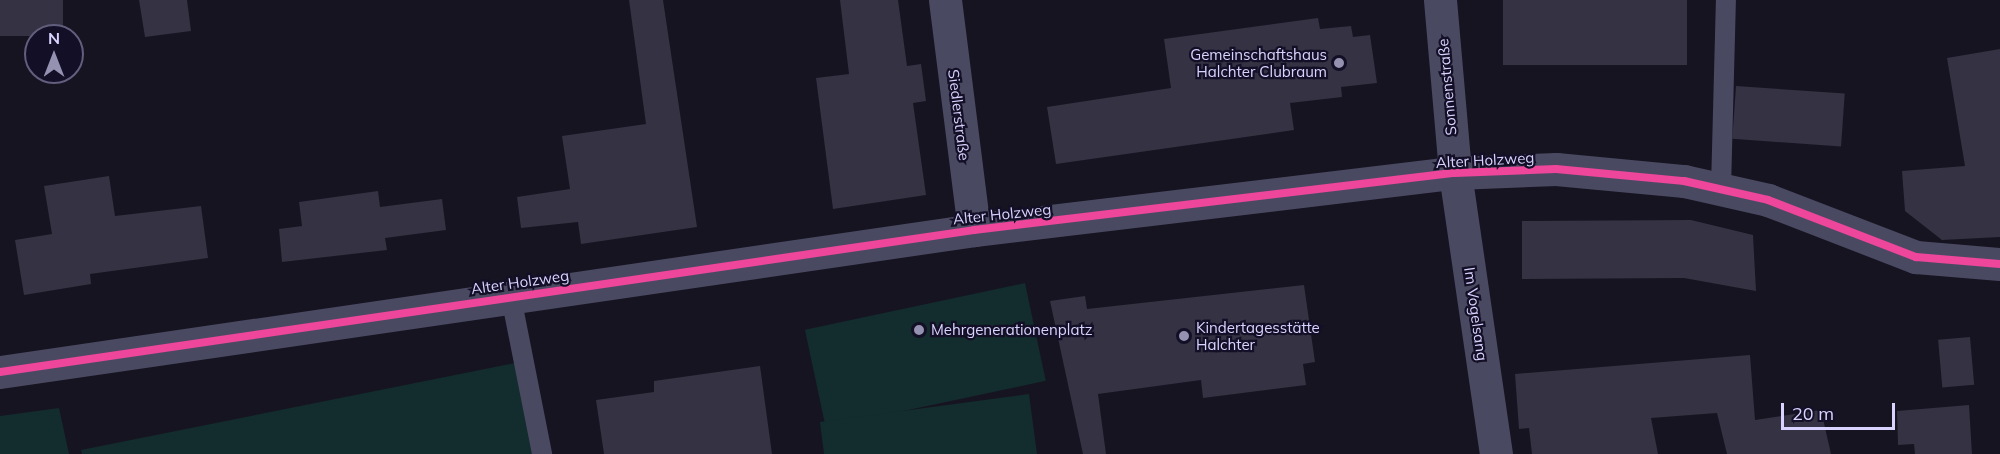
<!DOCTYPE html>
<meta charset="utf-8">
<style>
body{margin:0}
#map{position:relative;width:2000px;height:454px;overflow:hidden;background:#161421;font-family:Mulish,sans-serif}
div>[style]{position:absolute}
.green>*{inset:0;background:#132c2d;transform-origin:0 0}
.building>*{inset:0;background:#343243;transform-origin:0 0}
.service>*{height:20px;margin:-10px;padding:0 10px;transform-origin:10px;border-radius:10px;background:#4a4962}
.minor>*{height:33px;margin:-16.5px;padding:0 16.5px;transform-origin:16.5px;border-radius:16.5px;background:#4a4962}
.cycleway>*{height:8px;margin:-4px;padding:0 4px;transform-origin:4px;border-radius:4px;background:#ed469a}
.dots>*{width:16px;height:16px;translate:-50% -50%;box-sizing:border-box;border:3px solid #130f26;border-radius:50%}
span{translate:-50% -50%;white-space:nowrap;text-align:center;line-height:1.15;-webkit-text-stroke:4.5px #130f26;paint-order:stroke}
.poi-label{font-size:15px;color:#d9d4ff}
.right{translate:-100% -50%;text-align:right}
.left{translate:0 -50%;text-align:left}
.street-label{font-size:15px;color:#d9d4ff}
.north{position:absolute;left:24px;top:24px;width:60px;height:60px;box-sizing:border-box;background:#130f26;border:2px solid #625e7d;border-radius:50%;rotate:0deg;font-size:16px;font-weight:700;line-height:24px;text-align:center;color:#d9d4ff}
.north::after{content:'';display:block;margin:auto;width:21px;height:27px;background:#9591b1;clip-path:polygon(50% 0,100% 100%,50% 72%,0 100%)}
.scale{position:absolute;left:1781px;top:403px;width:114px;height:27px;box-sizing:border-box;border:3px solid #d9d4ff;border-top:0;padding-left:8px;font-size:18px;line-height:21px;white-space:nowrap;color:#d9d4ff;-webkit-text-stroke:4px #130f26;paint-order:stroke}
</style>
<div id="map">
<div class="green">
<i style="left:1025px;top:283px;width:100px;height:225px;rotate:78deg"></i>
<i style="clip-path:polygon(515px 363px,534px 454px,82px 454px,81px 450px)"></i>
<i style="clip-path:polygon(1029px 394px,1037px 454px,824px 454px,820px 422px)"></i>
<i style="clip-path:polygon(59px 408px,69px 454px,0 454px,0 416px)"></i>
</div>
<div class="building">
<i style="left:0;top:0;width:63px;height:36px"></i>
<i style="clip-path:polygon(139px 0,187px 0,191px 31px,145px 37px)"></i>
<i style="clip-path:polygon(629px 0,663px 0,697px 227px,581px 244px,578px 222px,521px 228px,517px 197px,570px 189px,562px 136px,646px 124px)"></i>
<i style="clip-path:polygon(840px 0,898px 0,907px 66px,921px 64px,926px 101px,913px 103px,926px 195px,833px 209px,816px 78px,849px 74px)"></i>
<i style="left:1503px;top:0;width:184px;height:65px"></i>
<i style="clip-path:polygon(1318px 18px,1320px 29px,1351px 26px,1353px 37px,1370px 35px,1377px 83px,1341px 87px,1342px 97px,1290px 103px,1294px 130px,1056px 164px,1047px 107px,1171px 88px,1164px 39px)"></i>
<i style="clip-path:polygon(2000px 49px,2000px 237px,1942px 240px,1905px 211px,1902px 171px,1965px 166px,1947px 58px)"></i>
<i style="left:1736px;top:86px;width:109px;height:53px;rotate:4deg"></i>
<i style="clip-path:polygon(109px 176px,115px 216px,201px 206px,208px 258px,90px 274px,91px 284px,24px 295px,15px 240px,52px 234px,44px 186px)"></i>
<i style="clip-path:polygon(378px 191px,380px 207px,442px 199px,446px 230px,385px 238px,387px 250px,282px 262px,279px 229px,302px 226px,299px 202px)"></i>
<i style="clip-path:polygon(1691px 220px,1753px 235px,1756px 291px,1684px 278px,1522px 279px,1522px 221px)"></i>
<i style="clip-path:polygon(1304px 285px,1315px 362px,1303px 364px,1306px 385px,1203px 398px,1201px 380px,1098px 394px,1106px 454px,1083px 454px,1050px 301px,1085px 296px,1087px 309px)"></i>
<i style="left:1970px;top:337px;width:48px;height:32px;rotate:85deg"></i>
<i style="clip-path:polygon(1750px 355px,1755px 420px,1821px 410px,1831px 454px,1727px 454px,1717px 413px,1651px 418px,1658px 454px,1532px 454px,1529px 428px,1519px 429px,1515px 374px)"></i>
<i style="clip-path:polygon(760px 366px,772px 454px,604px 454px,596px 400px,654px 392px,654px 381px)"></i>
<i style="clip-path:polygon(1969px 405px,1972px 454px,1915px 454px,1914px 444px,1898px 445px,1897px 411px)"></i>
</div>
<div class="service">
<i style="left:1721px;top:188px;width:188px;rotate:-88.5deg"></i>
<i style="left:511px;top:297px;width:160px;rotate:78.8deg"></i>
</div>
<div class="minor">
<i style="left:945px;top:0;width:232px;rotate:82.8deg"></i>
<i style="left:1440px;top:0;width:174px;rotate:85deg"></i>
<i style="left:1455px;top:173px;width:284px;rotate:81.7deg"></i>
<i style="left:0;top:372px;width:984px;rotate:-8.29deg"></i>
<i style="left:974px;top:230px;width:484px;rotate:-6.8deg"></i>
<i style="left:1455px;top:173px;width:101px;rotate:-2.3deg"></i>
<i style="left:1556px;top:169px;width:129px;rotate:5.4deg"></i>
<i style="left:1684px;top:181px;width:86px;rotate:12.7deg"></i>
<i style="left:1768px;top:200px;width:159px;rotate:21.1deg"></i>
<i style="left:1916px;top:257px;width:84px;rotate:4.8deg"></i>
</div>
<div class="cycleway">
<i style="left:0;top:372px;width:984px;rotate:-8.29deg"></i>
<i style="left:974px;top:230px;width:484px;rotate:-6.8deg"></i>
<i style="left:1455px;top:173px;width:101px;rotate:-2.3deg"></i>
<i style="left:1556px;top:169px;width:129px;rotate:5.4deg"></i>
<i style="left:1684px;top:181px;width:86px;rotate:12.7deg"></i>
<i style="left:1768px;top:200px;width:159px;rotate:21.1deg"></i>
<i style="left:1916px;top:257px;width:84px;rotate:4.8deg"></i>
</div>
<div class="dots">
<i style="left:1339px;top:63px;background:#9591b1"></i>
<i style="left:919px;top:330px;background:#9591b1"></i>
<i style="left:1184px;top:336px;background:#9591b1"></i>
</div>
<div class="poi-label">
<span class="right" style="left:1327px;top:63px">Gemeinschaftshaus<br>Halchter Clubraum</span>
<span class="left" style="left:1196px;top:336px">Kindertagesstätte<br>Halchter</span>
<span class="left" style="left:931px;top:330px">Mehrgenerationenplatz</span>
</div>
<div class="street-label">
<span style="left:1447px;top:87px;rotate:-95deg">Sonnenstraße</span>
<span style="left:959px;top:115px;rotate:83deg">Siedlerstraße</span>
<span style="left:1485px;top:160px;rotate:-3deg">Alter Holzweg</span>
<span style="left:1002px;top:214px;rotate:-6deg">Alter Holzweg</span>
<span style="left:520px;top:282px;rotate:-8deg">Alter Holzweg</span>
<span style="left:1476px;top:314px;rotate:82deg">Im Vogelsang</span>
</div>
<div class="north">N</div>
<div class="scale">20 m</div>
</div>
